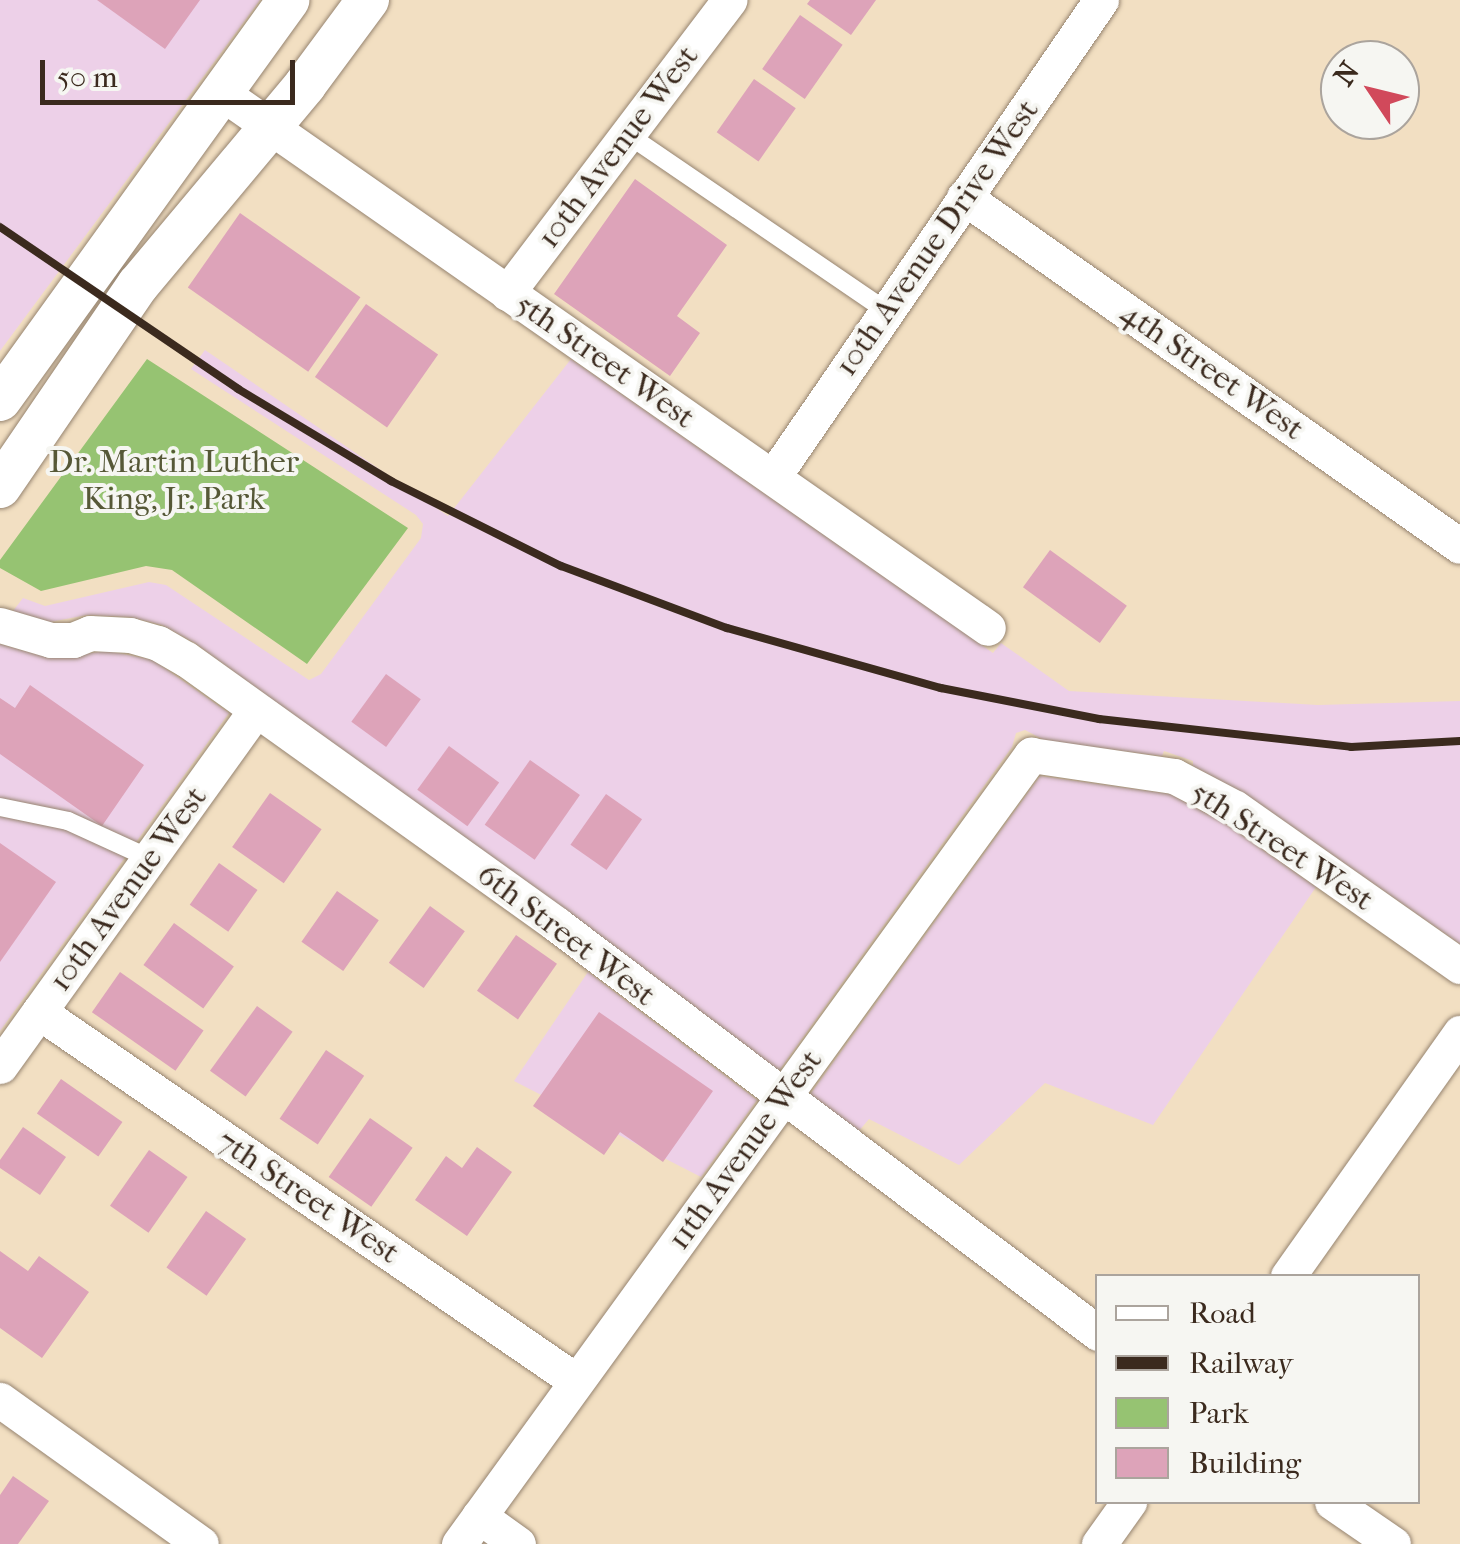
<!DOCTYPE html>
<style>
body{margin:0}
#map{position:relative;width:1460px;height:1544px;overflow:hidden;background:#f2dfc2;font-family:"IM FELL French Canon",serif}
div>[style]{position:absolute}
.built>*{inset:0;background:#edd0e8}
.green>*{inset:0;background:#96c372}
.building>*{inset:0;background:#dda3b9;transform-origin:0 0}
.roads{filter:drop-shadow(0 0 2px #968470) drop-shadow(0 0 2px #968470)}
.service>*{height:18px;margin:-9px;padding:0 9px;transform-origin:9px;border-radius:9px;background:#fff}
.minor>*{height:35px;margin:-17.5px;padding:0 17.5px;transform-origin:17.5px;border-radius:17.5px;background:#fff}
.tertiary>*{height:42px;margin:-21px;padding:0 21px;transform-origin:21px;border-radius:21px;background:#fff}
.rail>*{height:8px;margin:-4px;padding:0 4px;transform-origin:4px;border-radius:4px;background:#3b2a1e}
span{translate:-50% -50%;white-space:nowrap;text-align:center;line-height:1.15;-webkit-text-stroke:8px #f6f6f2;paint-order:stroke}
.street-label{font-size:32px;color:#3b2a1e}
.park-label{font-size:32px;color:#565837}
.legend{position:absolute;left:1095px;top:1274px;width:325px;height:230px;box-sizing:border-box;background:#f6f6f2;border:2px solid #aba49d;margin:0;padding:12px 18px;list-style:none;font-size:30px;color:#3b2a1e}
.legend li{display:flex;align-items:center;gap:20px;height:50px}
.legend b{width:50px;border:2px solid #aba49d}
.north{position:absolute;left:1320px;top:40px;width:100px;height:100px;box-sizing:border-box;background:#f6f6f2;border:2px solid #aba49d;border-radius:50%;rotate:305deg;font-size:28px;font-weight:700;line-height:40px;text-align:center;color:#3b2a1e}
.north::after{content:'';display:block;margin:auto;width:35px;height:45px;background:#d1495b;clip-path:polygon(50% 0,100% 100%,50% 72%,0 100%)}
.scale{position:absolute;left:40px;top:60px;width:255px;height:45px;box-sizing:border-box;border:5px solid #3b2a1e;border-top:0;padding-left:12px;font-size:30px;line-height:35px;white-space:nowrap;color:#3b2a1e;-webkit-text-stroke:8px #f6f6f2;paint-order:stroke}
</style>
<div id="map">
<div class="built">
<i style="clip-path:polygon(0 0,260px 0,0 351px)"></i>
<i style="clip-path:polygon(205px 350px,448px 516px,571px 359px,993px 653px,1001px 643px,1069px 691px,1318px 705px,1460px 701px,1460px 944px,1245px 794px,1193px 766px,1193px 761px,1164px 751px,1162px 756px,1046px 741px,1025px 730px,1016px 733px,1012px 747px,778px 1072px,195px 643px,162px 625px,130px 617px,87px 615px,50px 622px,13px 611px,23px 598px,45px 606px,149px 582px,166px 585px,309px 680px,321px 674px,421px 538px,423px 524px,416px 515px,191px 369px)"></i>
<i style="clip-path:polygon(0 644px,50px 658px,108px 651px,153px 660px,229px 713px,0 1031px)"></i>
<i style="clip-path:polygon(1040px 776px,1170px 794px,1226px 824px,1316px 887px,1153px 1125px,1045px 1083px,959px 1165px,869px 1119px,858px 1132px,809px 1096px)"></i>
<i style="clip-path:polygon(588px 972px,757px 1100px,701px 1177px,514px 1081px)"></i>
</div>
<div class="green">
<i style="clip-path:polygon(147px 359px,408px 528px,307px 664px,172px 570px,146px 566px,41px 591px,0 568px,0 560px)"></i>
</div>
<div class="building">
<i style="clip-path:polygon(97px 0,200px 0,165px 49px)"></i>
<i style="clip-path:polygon(810px 0,876px 0,851px 35px,807px 4px)"></i>
<i style="left:800px;top:15px;width:52px;height:66px;rotate:35deg"></i>
<i style="left:754px;top:79px;width:51px;height:65px;rotate:35deg"></i>
<i style="clip-path:polygon(635px 179px,727px 245px,677px 316px,700px 333px,670px 376px,554px 294px)"></i>
<i style="left:240px;top:213px;width:147px;height:91px;rotate:35deg"></i>
<i style="left:366px;top:304px;width:88px;height:89px;rotate:35deg"></i>
<i style="left:1050px;top:550px;width:95px;height:46px;rotate:36deg"></i>
<i style="left:386px;top:674px;width:43px;height:59px;rotate:36deg"></i>
<i style="clip-path:polygon(30px 685px,144px 765px,102px 826px,0 754px,0 698px,15px 708px)"></i>
<i style="left:449px;top:746px;width:62px;height:54px;rotate:36deg"></i>
<i style="left:530px;top:760px;width:61px;height:79px;rotate:35deg"></i>
<i style="left:270px;top:793px;width:63px;height:66px;rotate:35deg"></i>
<i style="left:606px;top:794px;width:44px;height:62px;rotate:35deg"></i>
<i style="clip-path:polygon(0 843px,56px 882px,0 962px)"></i>
<i style="left:219px;top:863px;width:47px;height:51px;rotate:35deg"></i>
<i style="left:337px;top:891px;width:51px;height:62px;rotate:35deg"></i>
<i style="left:430px;top:906px;width:43px;height:70px;rotate:36deg"></i>
<i style="left:174px;top:923px;width:74px;height:52px;rotate:36deg"></i>
<i style="left:516px;top:935px;width:50px;height:68px;rotate:35deg"></i>
<i style="left:120px;top:972px;width:102px;height:49px;rotate:35deg"></i>
<i style="left:257px;top:1006px;width:44px;height:80px;rotate:36deg"></i>
<i style="clip-path:polygon(599px 1012px,713px 1091px,663px 1162px,620px 1132px,604px 1155px,533px 1106px)"></i>
<i style="left:326px;top:1050px;width:46px;height:83px;rotate:34deg"></i>
<i style="left:61px;top:1079px;width:75px;height:42px;rotate:35deg"></i>
<i style="left:370px;top:1118px;width:52px;height:72px;rotate:35deg"></i>
<i style="clip-path:polygon(23px 1127px,66px 1157px,40px 1195px,0 1168px,0 1160px)"></i>
<i style="clip-path:polygon(477px 1147px,512px 1172px,467px 1236px,415px 1200px,446px 1156px,462px 1168px)"></i>
<i style="left:149px;top:1150px;width:47px;height:68px;rotate:35deg"></i>
<i style="left:206px;top:1211px;width:49px;height:69px;rotate:35deg"></i>
<i style="clip-path:polygon(0 1251px,28px 1271px,39px 1256px,89px 1292px,42px 1358px,0 1328px)"></i>
<i style="clip-path:polygon(13px 1476px,49px 1501px,18px 1544px,0 1544px,0 1495px)"></i>
</div>
<div class="roads">
<div class="service">
<i style="left:627px;top:134px;width:314px;rotate:34.3deg"></i>
<i style="left:0;top:807px;width:69px;rotate:11.6deg"></i>
<i style="left:68px;top:821px;width:89px;rotate:24.6deg"></i>
</div>
<div class="minor">
<i style="left:222px;top:93px;width:934px;rotate:34.93deg"></i>
<i style="left:964px;top:197px;width:606px;rotate:35.13deg"></i>
<i style="left:507px;top:293px;width:368px;rotate:-52.8deg"></i>
<i style="left:773px;top:477px;width:579px;rotate:-55.49deg"></i>
<i style="left:0;top:625px;width:53px;rotate:16.4deg"></i>
<i style="left:51px;top:640px;width:22px"></i>
<i style="left:73px;top:640px;width:18px;rotate:-22deg"></i>
<i style="left:90px;top:633px;width:40px;rotate:2.9deg"></i>
<i style="left:130px;top:635px;width:29px;rotate:16deg"></i>
<i style="left:158px;top:643px;width:32px;rotate:30deg"></i>
<i style="left:186px;top:659px;width:455px;rotate:35.6deg"></i>
<i style="left:556px;top:924px;width:679px;rotate:37.04deg"></i>
<i style="left:39px;top:1012px;width:652px;rotate:34.49deg"></i>
<i style="left:0;top:1066px;width:437px;rotate:-54.3deg"></i>
<i style="left:1288px;top:1276px;width:298px;rotate:-54.7deg"></i>
<i style="left:0;top:1400px;width:247px;rotate:35.6deg"></i>
<i style="left:1332px;top:1502px;width:74px;rotate:34.5deg"></i>
<i style="left:479px;top:1516px;width:48px;rotate:35.7deg"></i>
<i style="left:459px;top:1544px;width:975px;rotate:-54.06deg"></i>
<i style="left:1031px;top:755px;width:145px;rotate:8.4deg"></i>
<i style="left:1174px;top:776px;width:69px;rotate:27.7deg"></i>
<i style="left:1235px;top:808px;width:275px;rotate:35.1deg"></i>
<i style="left:1099px;top:1544px;width:52px;rotate:-54.5deg"></i>
</div>
<div class="tertiary">
<i style="left:0;top:400px;width:493px;rotate:-54.2deg"></i>
<i style="left:0;top:487px;width:245px;rotate:-55.7deg"></i>
<i style="left:138px;top:285px;width:261px;rotate:-50.1deg"></i>
<i style="left:305px;top:85px;width:106px;rotate:-53.5deg"></i>
</div>
</div>
<div class="rail">
<i style="left:0;top:227px;width:288px;rotate:34.2deg"></i>
<i style="left:238px;top:389px;width:179px;rotate:31deg"></i>
<i style="left:391px;top:481px;width:190px;rotate:26.6deg"></i>
<i style="left:561px;top:566px;width:177px;rotate:20.5deg"></i>
<i style="left:727px;top:628px;width:222px;rotate:15.7deg"></i>
<i style="left:941px;top:688px;width:161px;rotate:11.1deg"></i>
<i style="left:1099px;top:719px;width:254px;rotate:6.3deg"></i>
<i style="left:1351px;top:747px;width:109px;rotate:-3.2deg"></i>
</div>
<div class="street-label">
<span style="left:618px;top:147px;rotate:-53deg">10th Avenue West</span>
<span style="left:937px;top:238px;rotate:-55deg">10th Avenue Drive West</span>
<span style="left:605px;top:361px;rotate:35deg">5th Street West</span>
<span style="left:1212px;top:371px;rotate:35deg">4th Street West</span>
<span style="left:1282px;top:846px;rotate:33deg">5th Street West</span>
<span style="left:128px;top:889px;rotate:-54deg">10th Avenue West</span>
<span style="left:566px;top:935px;rotate:37deg">6th Street West</span>
<span style="left:745px;top:1150px;rotate:-54deg">11th Avenue West</span>
<span style="left:308px;top:1197px;rotate:34deg">7th Street West</span>
</div>
<div class="park-label">
<span style="left:174px;top:481px">Dr. Martin Luther<br>King, Jr. Park</span>
</div>
<ul class="legend">
<li><b style="height:12px;background:#fff"></b>Road</li>
<li><b style="height:12px;background:#3b2a1e"></b>Railway</li>
<li><b style="height:28px;background:#96c372"></b>Park</li>
<li><b style="height:28px;background:#dda3b9"></b>Building</li>
</ul>
<div class="north">N</div>
<div class="scale">50 m</div>
</div>
